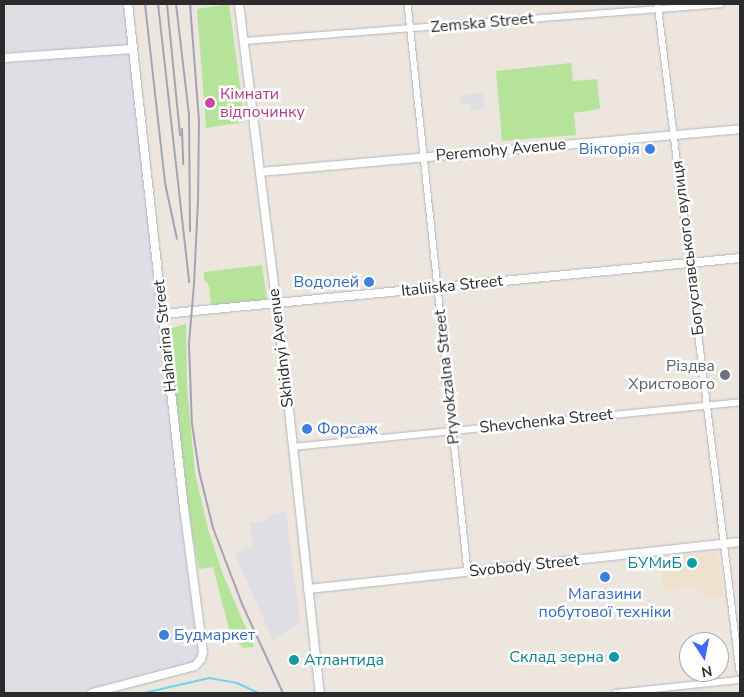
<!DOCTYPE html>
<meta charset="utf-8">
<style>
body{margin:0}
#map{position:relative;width:744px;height:697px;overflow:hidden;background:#ede6de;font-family:"Nunito Sans",sans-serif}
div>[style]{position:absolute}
.industrial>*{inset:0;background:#e0dee5}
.education>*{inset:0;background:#eee2cd}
.green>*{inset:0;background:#b6e39a}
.stream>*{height:2px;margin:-1px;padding:0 1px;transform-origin:1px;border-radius:1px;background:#71d2ee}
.roads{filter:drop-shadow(0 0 1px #b1b5bf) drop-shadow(0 0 1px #b1b5bf)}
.street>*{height:5.5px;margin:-2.75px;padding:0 2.75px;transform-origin:2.75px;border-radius:2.75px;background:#fff}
.secondary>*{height:8px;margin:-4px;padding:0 4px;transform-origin:4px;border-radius:4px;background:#fff}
.rail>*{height:2px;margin:-1px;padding:0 1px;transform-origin:1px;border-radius:1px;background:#a0a4b5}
.dots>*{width:14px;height:14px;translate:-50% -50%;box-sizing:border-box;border:2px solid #fff;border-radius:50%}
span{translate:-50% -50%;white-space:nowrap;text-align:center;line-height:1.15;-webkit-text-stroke:5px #fff;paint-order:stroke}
.street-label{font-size:16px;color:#2b2b2b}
.hotel-label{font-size:16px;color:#b23c85}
.left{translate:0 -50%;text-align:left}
.shop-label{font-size:16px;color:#366cbe}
.right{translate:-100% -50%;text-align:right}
.worship-label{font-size:16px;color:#5b616d}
.culture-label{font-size:16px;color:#0d838f}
.frame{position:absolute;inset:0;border:5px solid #2b2b2b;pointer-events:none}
.north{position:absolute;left:679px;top:632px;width:50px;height:50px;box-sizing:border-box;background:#fff;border:1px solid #aaa;border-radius:50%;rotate:169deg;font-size:14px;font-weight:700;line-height:20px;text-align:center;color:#2b2b2b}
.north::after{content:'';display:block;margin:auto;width:18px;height:22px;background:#3f6af9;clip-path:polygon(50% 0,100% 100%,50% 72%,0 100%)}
</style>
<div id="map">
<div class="industrial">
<i style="clip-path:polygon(4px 4px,124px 4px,180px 508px,199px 654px,194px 664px,81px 693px,4px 693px)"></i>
<i style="clip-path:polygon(483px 93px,485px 109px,471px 111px,470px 103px,461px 104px,460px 95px)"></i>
<i style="clip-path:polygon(286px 512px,300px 623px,273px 641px,235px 554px,253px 545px,250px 523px,268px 521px,269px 514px)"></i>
</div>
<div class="education">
<i style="clip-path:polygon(717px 552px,723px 596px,708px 598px,692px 586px,663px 590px,660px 557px)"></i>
</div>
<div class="green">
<i style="clip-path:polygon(229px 4px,245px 122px,206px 128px,197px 9px)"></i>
<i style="clip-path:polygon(571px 63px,573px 81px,597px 79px,600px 109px,574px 113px,576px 135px,502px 141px,496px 71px)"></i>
<i style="clip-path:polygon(262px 265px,267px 300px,211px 306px,209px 286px,204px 280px,204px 272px)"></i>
<i style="clip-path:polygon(186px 324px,187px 386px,195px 473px,208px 529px,222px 572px,254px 647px,243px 648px,230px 633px,213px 567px,199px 569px,195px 549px,188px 507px,168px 329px)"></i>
</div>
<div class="stream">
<i style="left:144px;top:693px;width:67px;rotate:-13deg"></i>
<i style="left:209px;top:678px;width:28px;rotate:10deg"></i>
<i style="left:237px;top:683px;width:23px;rotate:25deg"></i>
</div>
<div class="roads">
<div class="street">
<i style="left:408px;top:4px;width:571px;rotate:83.97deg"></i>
<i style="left:658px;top:4px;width:672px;rotate:82.99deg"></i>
<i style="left:244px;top:41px;width:478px;rotate:-4.4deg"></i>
<i style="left:293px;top:447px;width:449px;rotate:-5.7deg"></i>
<i style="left:616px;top:693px;width:125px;rotate:-6deg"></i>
</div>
<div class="secondary">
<i style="left:239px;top:4px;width:372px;rotate:82.9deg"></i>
<i style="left:285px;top:373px;width:322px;rotate:83.8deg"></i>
<i style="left:4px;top:58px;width:129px;rotate:-4deg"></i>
<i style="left:261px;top:172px;width:481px;rotate:-5.1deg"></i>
<i style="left:163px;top:314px;width:580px;rotate:-5.54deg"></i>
<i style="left:308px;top:589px;width:435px;rotate:-6.2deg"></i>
<i style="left:92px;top:693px;width:106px;rotate:-14.7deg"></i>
<i style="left:195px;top:666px;width:9px;rotate:-49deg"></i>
<i style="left:201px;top:659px;width:7px;rotate:-74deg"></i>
<i style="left:203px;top:652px;width:145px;rotate:-97.5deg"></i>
<i style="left:184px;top:508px;width:507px;rotate:-96.34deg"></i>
</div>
</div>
<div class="rail">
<i style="left:145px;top:4px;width:180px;rotate:83.6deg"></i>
<i style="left:165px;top:183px;width:57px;rotate:77.9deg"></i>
<i style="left:158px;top:4px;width:280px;rotate:83.6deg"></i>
<i style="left:167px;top:4px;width:132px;rotate:84.3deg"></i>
<i style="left:176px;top:4px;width:111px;rotate:83.3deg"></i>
<i style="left:189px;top:114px;width:117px;rotate:89.5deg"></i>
<i style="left:190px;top:4px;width:116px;rotate:85.6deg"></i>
<i style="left:199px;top:120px;width:80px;rotate:90.7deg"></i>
<i style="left:198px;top:200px;width:84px;rotate:92.7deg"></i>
<i style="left:194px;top:284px;width:60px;rotate:94.8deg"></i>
<i style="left:189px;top:344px;width:80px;rotate:87.9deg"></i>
<i style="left:192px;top:424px;width:48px;rotate:81.5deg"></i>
<i style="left:199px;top:471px;width:59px;rotate:76.2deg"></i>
<i style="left:213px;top:528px;width:81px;rotate:69.1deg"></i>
<i style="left:242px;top:604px;width:98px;rotate:65.3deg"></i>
<i style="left:182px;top:129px;width:35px;rotate:88deg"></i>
</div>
<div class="dots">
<i style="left:210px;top:103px;background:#d1479c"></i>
<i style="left:650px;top:149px;background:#3f7fe0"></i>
<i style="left:369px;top:282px;background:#3f7fe0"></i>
<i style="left:725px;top:375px;background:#6b7280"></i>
<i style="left:307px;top:429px;background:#3f7fe0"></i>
<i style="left:692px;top:563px;background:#0f9aa8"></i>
<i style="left:605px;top:577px;background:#3f7fe0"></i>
<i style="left:164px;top:635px;background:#3f7fe0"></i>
<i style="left:614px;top:657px;background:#0f9aa8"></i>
<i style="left:294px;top:660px;background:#0f9aa8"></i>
</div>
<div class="street-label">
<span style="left:482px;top:23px;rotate:-5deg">Zemska Street</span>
<span style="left:501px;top:150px;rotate:-5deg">Peremohy Avenue</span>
<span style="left:688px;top:248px;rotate:-97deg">Богуславського вулиця</span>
<span style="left:452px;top:286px;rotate:-6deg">Italiiska Street</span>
<span style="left:165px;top:336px;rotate:-96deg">Haharina Street</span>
<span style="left:281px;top:348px;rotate:-97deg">Skhidnyi Avenue</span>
<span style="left:447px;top:377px;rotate:-96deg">Pryvokzalna Street</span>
<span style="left:546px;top:421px;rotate:-6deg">Shevchenka Street</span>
<span style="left:524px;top:566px;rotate:-6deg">Svobody Street</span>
</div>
<div class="hotel-label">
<span class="left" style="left:220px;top:103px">Кімнати<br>відпочинку</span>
</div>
<div class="shop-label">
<span class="right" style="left:640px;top:149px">Вікторія</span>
<span class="right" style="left:359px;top:282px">Водолей</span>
<span class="left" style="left:317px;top:429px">Форсаж</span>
<span style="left:605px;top:603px">Магазини<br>побутової техніки</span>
<span class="left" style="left:174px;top:635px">Будмаркет</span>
</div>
<div class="worship-label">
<span class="right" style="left:715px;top:375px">Різдва<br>Христового</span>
</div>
<div class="culture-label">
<span class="right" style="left:682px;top:563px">БУМиБ</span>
<span class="right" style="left:604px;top:657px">Склад зерна</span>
<span class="left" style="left:304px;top:660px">Атлантида</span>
</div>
<div class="frame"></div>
<div class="north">N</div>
</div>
